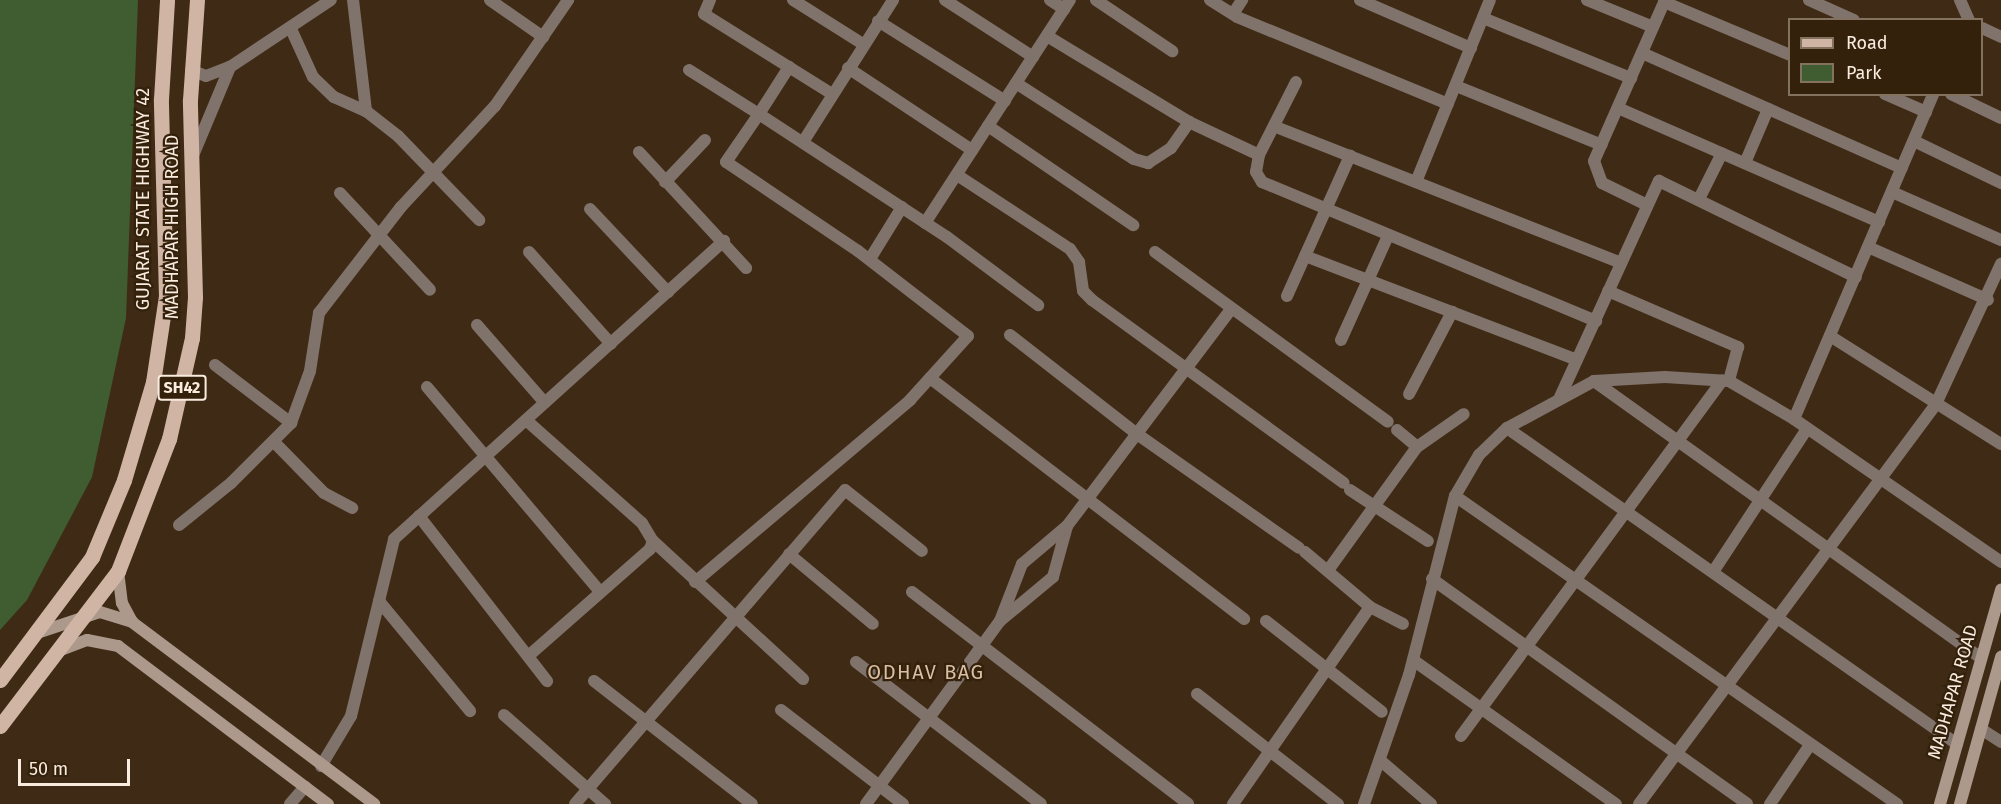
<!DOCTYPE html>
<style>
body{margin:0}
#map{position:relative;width:2001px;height:804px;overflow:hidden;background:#3f2b15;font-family:"Fira Sans",sans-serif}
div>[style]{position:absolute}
.green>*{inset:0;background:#3f5d31}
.minor>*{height:12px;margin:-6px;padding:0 6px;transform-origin:6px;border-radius:6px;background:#80736b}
.secondary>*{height:12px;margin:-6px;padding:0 6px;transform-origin:6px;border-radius:6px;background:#ad988c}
.primary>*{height:15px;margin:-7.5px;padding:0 7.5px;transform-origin:7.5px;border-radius:7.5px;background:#d0b5a5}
span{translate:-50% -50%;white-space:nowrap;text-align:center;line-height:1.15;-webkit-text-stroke:4.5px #34210b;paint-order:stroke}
.shield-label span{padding:2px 4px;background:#34210b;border:2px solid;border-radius:4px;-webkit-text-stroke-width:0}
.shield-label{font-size:16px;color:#f9ecdf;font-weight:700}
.street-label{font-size:18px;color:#f9ecdf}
.neighbourhood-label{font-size:20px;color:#d7bea4;letter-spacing:1.5px}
.legend{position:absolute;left:1788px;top:18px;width:195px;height:78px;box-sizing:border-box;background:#34210b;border:2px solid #837260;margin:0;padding:8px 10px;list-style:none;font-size:18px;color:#f9ecdf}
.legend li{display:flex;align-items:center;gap:12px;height:30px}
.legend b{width:30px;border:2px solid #837260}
.scale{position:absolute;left:18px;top:759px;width:112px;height:27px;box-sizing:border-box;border:3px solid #f9ecdf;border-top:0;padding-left:8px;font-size:18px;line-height:21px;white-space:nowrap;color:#f9ecdf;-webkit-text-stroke:4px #34210b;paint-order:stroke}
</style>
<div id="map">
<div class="green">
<i style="clip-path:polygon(0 0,138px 0,126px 318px,92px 477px,27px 600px,0 630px)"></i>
</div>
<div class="minor">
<i style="left:353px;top:0;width:112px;rotate:83.3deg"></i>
<i style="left:490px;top:0;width:65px;rotate:34.9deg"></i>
<i style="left:710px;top:0;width:15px;rotate:113deg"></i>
<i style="left:704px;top:14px;width:151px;rotate:32deg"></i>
<i style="left:793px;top:0;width:83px;rotate:32.2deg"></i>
<i style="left:945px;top:0;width:105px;rotate:32.9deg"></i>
<i style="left:1050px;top:0;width:17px;rotate:33deg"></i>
<i style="left:1096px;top:0;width:92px;rotate:33.9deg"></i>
<i style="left:1210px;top:0;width:32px;rotate:32deg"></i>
<i style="left:1237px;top:17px;width:228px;rotate:22.4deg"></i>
<i style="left:1360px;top:0;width:121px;rotate:23.4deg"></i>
<i style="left:1587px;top:0;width:71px;rotate:22.2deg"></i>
<i style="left:1809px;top:0;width:49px;rotate:24deg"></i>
<i style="left:1960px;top:0;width:22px;rotate:66deg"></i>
<i style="left:1664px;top:2px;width:137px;rotate:22.8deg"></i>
<i style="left:1233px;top:14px;width:17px;rotate:-57deg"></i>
<i style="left:1483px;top:18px;width:160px;rotate:22.1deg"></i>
<i style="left:878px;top:21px;width:150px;rotate:32.2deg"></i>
<i style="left:1982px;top:28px;width:21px;rotate:25deg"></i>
<i style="left:291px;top:29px;width:53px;rotate:65.4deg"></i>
<i style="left:313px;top:77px;width:29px;rotate:44deg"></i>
<i style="left:334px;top:97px;width:35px;rotate:24deg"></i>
<i style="left:366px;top:111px;width:41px;rotate:38deg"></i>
<i style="left:398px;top:136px;width:117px;rotate:46deg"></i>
<i style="left:1047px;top:36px;width:166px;rotate:31.2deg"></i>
<i style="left:1189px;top:122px;width:77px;rotate:25.2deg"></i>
<i style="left:1642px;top:53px;width:284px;rotate:23.9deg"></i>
<i style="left:848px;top:68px;width:149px;rotate:33.5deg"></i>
<i style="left:191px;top:70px;width:16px;rotate:22deg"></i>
<i style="left:206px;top:76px;width:26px;rotate:-21deg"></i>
<i style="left:230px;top:67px;width:121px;rotate:-33.6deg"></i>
<i style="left:689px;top:70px;width:83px;rotate:32.2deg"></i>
<i style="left:759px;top:114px;width:56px;rotate:-57.4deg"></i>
<i style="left:1296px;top:82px;width:82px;rotate:116.9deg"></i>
<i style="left:1259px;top:155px;width:17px;rotate:100deg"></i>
<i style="left:1256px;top:172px;width:12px;rotate:59deg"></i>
<i style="left:1262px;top:182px;width:362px;rotate:22.6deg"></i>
<i style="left:1016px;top:83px;width:140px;rotate:32.8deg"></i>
<i style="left:1134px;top:159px;width:15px;rotate:16deg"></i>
<i style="left:1148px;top:163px;width:27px;rotate:-33deg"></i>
<i style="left:1171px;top:148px;width:32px;rotate:-55deg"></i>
<i style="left:1456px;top:86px;width:157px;rotate:22deg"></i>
<i style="left:1885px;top:94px;width:45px;rotate:23.7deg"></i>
<i style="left:1951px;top:94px;width:55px;rotate:25.6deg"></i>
<i style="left:1618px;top:108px;width:285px;rotate:23.6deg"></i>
<i style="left:988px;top:126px;width:176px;rotate:34.3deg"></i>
<i style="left:1276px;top:127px;width:368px;rotate:21.5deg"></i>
<i style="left:1914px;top:141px;width:97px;rotate:25.8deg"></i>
<i style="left:803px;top:142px;width:168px;rotate:-57.6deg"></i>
<i style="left:639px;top:152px;width:158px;rotate:47.3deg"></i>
<i style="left:192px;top:158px;width:99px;rotate:-67.3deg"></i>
<i style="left:1745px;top:163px;width:59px;rotate:-66.9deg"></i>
<i style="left:957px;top:175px;width:135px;rotate:33.2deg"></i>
<i style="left:1070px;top:249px;width:16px;rotate:55deg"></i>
<i style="left:1079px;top:262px;width:29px;rotate:82deg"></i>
<i style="left:1083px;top:291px;width:13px;rotate:45deg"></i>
<i style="left:1092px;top:300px;width:311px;rotate:36deg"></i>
<i style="left:665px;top:182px;width:58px;rotate:-46.4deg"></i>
<i style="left:1416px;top:182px;width:196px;rotate:-67.9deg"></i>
<i style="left:1892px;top:192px;width:119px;rotate:23.8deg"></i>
<i style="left:340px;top:193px;width:132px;rotate:47.1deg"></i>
<i style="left:1699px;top:199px;width:51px;rotate:-63.4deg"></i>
<i style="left:1647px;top:205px;width:50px;rotate:-153.9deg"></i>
<i style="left:1602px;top:183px;width:23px;rotate:-110deg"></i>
<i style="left:1594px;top:161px;width:176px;rotate:-66.2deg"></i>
<i style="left:590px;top:209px;width:114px;rotate:46.8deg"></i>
<i style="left:925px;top:223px;width:266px;rotate:-57deg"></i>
<i style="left:1868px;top:247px;width:131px;rotate:23.8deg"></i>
<i style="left:529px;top:252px;width:123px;rotate:48.3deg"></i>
<i style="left:1155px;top:252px;width:288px;rotate:36.1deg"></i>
<i style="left:1305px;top:256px;width:291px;rotate:20.9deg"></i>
<i style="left:870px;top:259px;width:61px;rotate:-58.4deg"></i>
<i style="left:1608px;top:291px;width:142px;rotate:23.3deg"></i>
<i style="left:1738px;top:347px;width:35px;rotate:105deg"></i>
<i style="left:1287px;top:296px;width:154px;rotate:-65.8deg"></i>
<i style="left:477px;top:325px;width:103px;rotate:48.9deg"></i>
<i style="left:1010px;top:335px;width:161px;rotate:37.9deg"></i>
<i style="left:1137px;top:434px;width:198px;rotate:35.1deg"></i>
<i style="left:1830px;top:336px;width:202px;rotate:32.3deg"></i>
<i style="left:1341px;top:340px;width:114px;rotate:-65.7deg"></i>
<i style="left:215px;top:365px;width:96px;rotate:37.3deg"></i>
<i style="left:930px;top:378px;width:396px;rotate:37.5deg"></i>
<i style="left:1594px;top:381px;width:476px;rotate:35.6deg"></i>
<i style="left:427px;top:387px;width:268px;rotate:49.8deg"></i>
<i style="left:1409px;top:394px;width:93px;rotate:-62.3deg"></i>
<i style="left:1560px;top:397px;width:238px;rotate:-65.4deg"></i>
<i style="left:1659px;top:181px;width:219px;rotate:26deg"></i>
<i style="left:1794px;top:419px;width:353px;rotate:-66.8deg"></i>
<i style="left:526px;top:420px;width:155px;rotate:41.6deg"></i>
<i style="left:642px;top:523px;width:21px;rotate:59deg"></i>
<i style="left:653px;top:541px;width:9px;rotate:111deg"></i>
<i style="left:650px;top:549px;width:162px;rotate:138.7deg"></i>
<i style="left:1507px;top:428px;width:550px;rotate:35.08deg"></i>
<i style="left:1397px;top:430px;width:26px;rotate:40deg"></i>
<i style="left:275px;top:443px;width:70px;rotate:45.6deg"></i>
<i style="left:324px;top:493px;width:32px;rotate:28deg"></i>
<i style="left:1350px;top:490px;width:93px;rotate:33.2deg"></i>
<i style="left:1455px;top:496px;width:539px;rotate:34.87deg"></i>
<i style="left:419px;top:516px;width:209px;rotate:52.2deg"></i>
<i style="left:179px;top:525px;width:67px;rotate:-38.9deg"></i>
<i style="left:231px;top:483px;width:85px;rotate:-45deg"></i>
<i style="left:291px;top:423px;width:55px;rotate:-69.9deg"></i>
<i style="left:310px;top:371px;width:59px;rotate:-81.2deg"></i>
<i style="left:319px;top:313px;width:134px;rotate:-52.3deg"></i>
<i style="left:401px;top:207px;width:138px;rotate:-47.1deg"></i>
<i style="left:495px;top:106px;width:129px;rotate:-55.4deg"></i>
<i style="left:653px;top:541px;width:204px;rotate:42.6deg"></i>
<i style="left:1305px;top:552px;width:85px;rotate:40.2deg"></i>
<i style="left:1370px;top:607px;width:37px;rotate:27deg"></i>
<i style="left:789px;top:554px;width:109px;rotate:39.8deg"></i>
<i style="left:1329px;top:569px;width:150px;rotate:-54.2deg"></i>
<i style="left:1417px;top:447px;width:57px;rotate:-35.1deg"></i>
<i style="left:1713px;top:572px;width:171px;rotate:-56.7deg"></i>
<i style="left:1432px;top:579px;width:387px;rotate:35.5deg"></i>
<i style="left:695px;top:582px;width:282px;rotate:-40.2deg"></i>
<i style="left:910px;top:400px;width:86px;rotate:-47.8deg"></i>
<i style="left:968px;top:336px;width:139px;rotate:-142.3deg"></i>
<i style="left:858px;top:251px;width:159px;rotate:-146deg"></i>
<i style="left:726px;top:162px;width:58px;rotate:-55.5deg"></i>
<i style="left:759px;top:114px;width:225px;rotate:33.2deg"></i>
<i style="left:947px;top:237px;width:114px;rotate:36.8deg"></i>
<i style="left:912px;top:592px;width:348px;rotate:37.5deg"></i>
<i style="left:379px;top:601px;width:143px;rotate:50.4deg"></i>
<i style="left:1000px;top:621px;width:69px;rotate:-39.7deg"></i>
<i style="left:1053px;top:577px;width:53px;rotate:-74.6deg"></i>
<i style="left:1266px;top:621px;width:147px;rotate:38.1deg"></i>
<i style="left:1413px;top:660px;width:249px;rotate:35.4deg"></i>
<i style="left:856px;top:662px;width:233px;rotate:37.5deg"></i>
<i style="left:594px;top:681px;width:200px;rotate:37.9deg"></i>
<i style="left:1197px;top:694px;width:179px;rotate:38deg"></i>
<i style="left:781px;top:710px;width:154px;rotate:37.6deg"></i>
<i style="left:504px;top:715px;width:135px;rotate:41.4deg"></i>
<i style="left:1981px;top:729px;width:24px;rotate:33deg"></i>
<i style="left:1461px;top:736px;width:441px;rotate:-53.7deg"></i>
<i style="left:1381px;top:761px;width:66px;rotate:40.7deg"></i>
<i style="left:321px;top:766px;width:58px;rotate:-59deg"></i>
<i style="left:351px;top:716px;width:182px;rotate:-76.3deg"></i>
<i style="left:394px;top:539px;width:445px;rotate:-42.1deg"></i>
<i style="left:290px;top:804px;width:23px;rotate:-49deg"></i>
<i style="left:575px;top:804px;width:414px;rotate:-49.3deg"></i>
<i style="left:845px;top:490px;width:98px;rotate:38.4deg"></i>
<i style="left:866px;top:804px;width:227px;rotate:-53.8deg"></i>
<i style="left:1000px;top:621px;width:61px;rotate:-68.9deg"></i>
<i style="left:1022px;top:564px;width:59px;rotate:-40.2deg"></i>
<i style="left:1067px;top:526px;width:272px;rotate:-52.9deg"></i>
<i style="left:1233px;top:804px;width:240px;rotate:-55.2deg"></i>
<i style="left:1364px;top:804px;width:137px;rotate:-70.8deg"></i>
<i style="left:1409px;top:675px;width:185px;rotate:-75.6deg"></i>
<i style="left:1455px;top:496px;width:48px;rotate:-59.7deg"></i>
<i style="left:1479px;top:455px;width:39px;rotate:-44deg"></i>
<i style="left:1507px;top:428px;width:99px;rotate:-28.4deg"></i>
<i style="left:1594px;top:381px;width:71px;rotate:-3.2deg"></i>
<i style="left:1665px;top:377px;width:64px;rotate:3.6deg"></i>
<i style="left:1729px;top:381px;width:75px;rotate:30.3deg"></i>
<i style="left:1794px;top:419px;width:252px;rotate:34.6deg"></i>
<i style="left:1639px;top:804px;width:496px;rotate:-53.4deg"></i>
<i style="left:1935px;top:406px;width:157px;rotate:-65.1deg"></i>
<i style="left:1770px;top:804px;width:71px;rotate:-55.9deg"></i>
</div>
<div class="secondary">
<i style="left:118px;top:571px;width:32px;rotate:83deg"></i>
<i style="left:122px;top:603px;width:21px;rotate:62deg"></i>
<i style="left:37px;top:633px;width:66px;rotate:-18.4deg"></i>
<i style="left:100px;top:612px;width:34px;rotate:17deg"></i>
<i style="left:132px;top:622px;width:303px;rotate:36.9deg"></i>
<i style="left:61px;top:650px;width:28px;rotate:-21deg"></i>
<i style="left:87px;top:640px;width:32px;rotate:11deg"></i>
<i style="left:118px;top:646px;width:263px;rotate:37deg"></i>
<i style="left:1940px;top:804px;width:223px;rotate:-74.1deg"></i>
<i style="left:1960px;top:804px;width:153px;rotate:-74.4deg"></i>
</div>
<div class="primary">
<i style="left:0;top:680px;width:154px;rotate:-53.2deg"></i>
<i style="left:92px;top:557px;width:83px;rotate:-67.4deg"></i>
<i style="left:124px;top:480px;width:102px;rotate:-73.5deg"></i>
<i style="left:153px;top:382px;width:87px;rotate:-81.4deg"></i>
<i style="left:166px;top:296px;width:197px;rotate:-91.5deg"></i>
<i style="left:161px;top:99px;width:99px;rotate:-86.5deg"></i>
<i style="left:0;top:726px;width:195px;rotate:-52.7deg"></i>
<i style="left:118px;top:571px;width:142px;rotate:-68.9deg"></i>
<i style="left:169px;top:439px;width:104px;rotate:-77.2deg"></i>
<i style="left:192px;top:338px;width:41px;rotate:-85.8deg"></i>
<i style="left:195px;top:297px;width:197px;rotate:-91.5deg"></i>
<i style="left:190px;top:100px;width:100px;rotate:-86deg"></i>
</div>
<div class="shield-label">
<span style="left:182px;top:388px">SH42</span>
</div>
<div class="street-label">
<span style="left:143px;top:199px;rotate:-90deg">GUJARAT STATE HIGHWAY 42</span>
<span style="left:172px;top:227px;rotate:-90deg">MADHAPAR HIGH ROAD</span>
<span style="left:1953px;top:692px;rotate:-74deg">MADHAPAR ROAD</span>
</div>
<div class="neighbourhood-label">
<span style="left:926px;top:672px">ODHAV BAG</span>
</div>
<ul class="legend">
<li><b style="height:8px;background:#d0b5a5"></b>Road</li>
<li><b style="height:16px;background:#3f5d31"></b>Park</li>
</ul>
<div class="scale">50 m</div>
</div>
